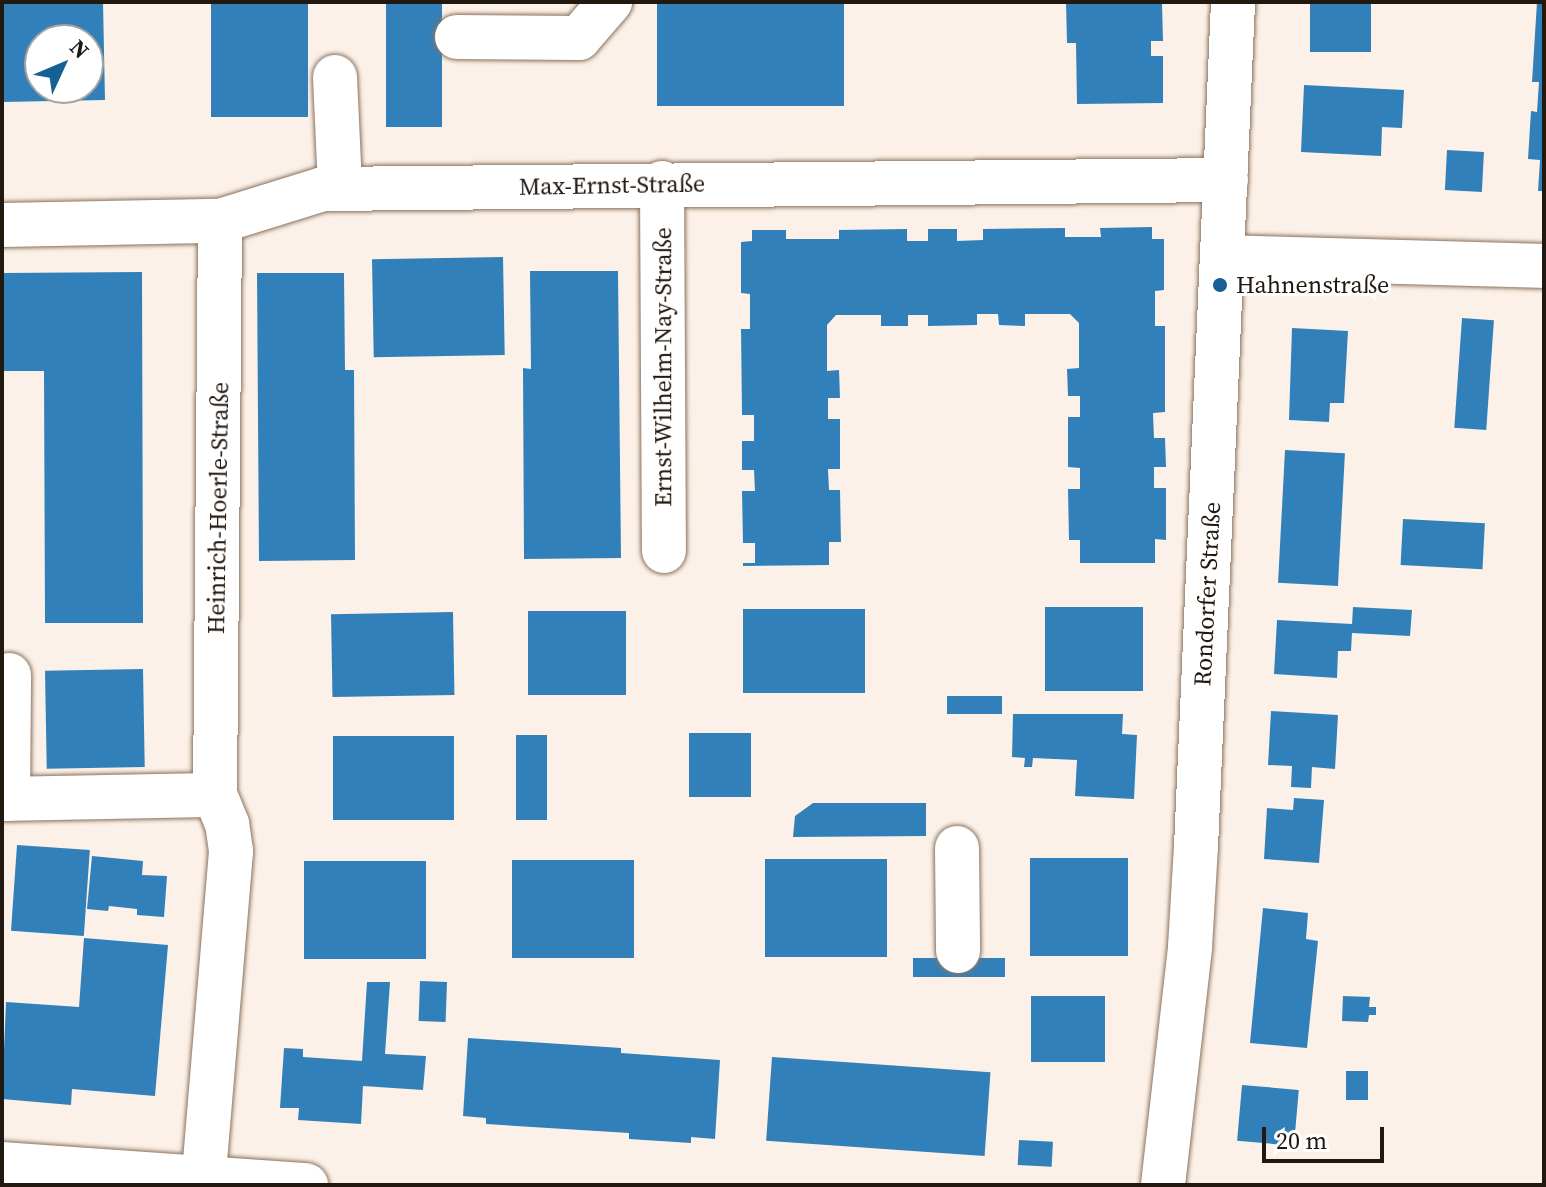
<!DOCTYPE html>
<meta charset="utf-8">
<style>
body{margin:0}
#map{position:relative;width:1546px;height:1187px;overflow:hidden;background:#fcf1e8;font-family:"Source Serif 4",serif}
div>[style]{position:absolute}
.building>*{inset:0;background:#3280b9;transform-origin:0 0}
.roads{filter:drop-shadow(0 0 2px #8a725e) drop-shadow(0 0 2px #8a725e)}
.minor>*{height:44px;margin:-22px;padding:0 22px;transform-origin:22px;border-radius:22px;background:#fff}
.dots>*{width:22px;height:22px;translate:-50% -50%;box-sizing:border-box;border:4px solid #fff;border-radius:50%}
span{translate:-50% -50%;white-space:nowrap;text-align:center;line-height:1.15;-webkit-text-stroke:6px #fff;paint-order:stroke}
.street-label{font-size:24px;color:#211810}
.poi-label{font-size:24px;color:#211810}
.left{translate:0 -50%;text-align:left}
.frame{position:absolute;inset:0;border:4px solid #211810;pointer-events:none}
.north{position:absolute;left:24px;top:24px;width:80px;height:80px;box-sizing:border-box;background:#fff;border:2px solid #a6a39f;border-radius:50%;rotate:46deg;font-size:22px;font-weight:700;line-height:32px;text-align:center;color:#211810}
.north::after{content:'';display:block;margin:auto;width:28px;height:36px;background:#156094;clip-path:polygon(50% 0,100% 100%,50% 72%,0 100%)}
.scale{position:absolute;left:1262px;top:1127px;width:122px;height:36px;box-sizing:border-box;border:4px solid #211810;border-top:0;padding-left:10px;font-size:24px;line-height:28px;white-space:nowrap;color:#211810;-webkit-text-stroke:6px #fff;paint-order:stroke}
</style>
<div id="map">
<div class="building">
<i style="clip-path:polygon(evenodd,2px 2px,103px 2px,105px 100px,2px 102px,2px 2px,40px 40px,88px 40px,88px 88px,40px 88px,40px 40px)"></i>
<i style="left:211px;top:2px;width:97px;height:115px"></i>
<i style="left:386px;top:2px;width:56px;height:125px"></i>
<i style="left:657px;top:2px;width:187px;height:104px"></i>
<i style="clip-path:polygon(1066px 2px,1162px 2px,1163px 41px,1151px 41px,1151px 56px,1163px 56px,1163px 103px,1077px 104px,1076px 43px,1067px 43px)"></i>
<i style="left:1310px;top:2px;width:61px;height:50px"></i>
<i style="clip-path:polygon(1537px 2px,1544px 2px,1544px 191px,1538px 191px,1540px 160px,1528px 159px,1531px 111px,1537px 112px,1539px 82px,1532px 82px)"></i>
<i style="clip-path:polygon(1304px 85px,1404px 90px,1402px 128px,1382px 127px,1381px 156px,1301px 152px)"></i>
<i style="left:1447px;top:150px;width:37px;height:40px;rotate:3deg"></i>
<i style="clip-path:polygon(1152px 227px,1152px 239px,1164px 239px,1164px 290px,1155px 291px,1155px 326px,1165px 326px,1165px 412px,1153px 413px,1154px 438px,1165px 438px,1166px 467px,1154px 467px,1154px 488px,1166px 488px,1166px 540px,1155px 539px,1155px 563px,1080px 563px,1080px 540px,1069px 540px,1068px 489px,1080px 489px,1080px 468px,1068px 467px,1068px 417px,1080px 417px,1080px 396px,1068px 396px,1067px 369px,1079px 368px,1079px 323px,1070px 314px,1025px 314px,1025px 326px,999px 325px,998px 314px,977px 314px,977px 325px,928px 326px,928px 315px,908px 315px,908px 326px,881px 326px,881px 315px,836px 315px,827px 325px,827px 371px,839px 370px,840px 398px,828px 398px,828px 419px,840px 419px,840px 469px,828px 469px,829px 490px,840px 490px,841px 542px,829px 542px,829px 565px,743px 566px,743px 563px,755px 563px,755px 543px,743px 543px,742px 491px,755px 491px,754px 470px,742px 470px,742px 441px,754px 441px,754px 415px,742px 415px,741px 329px,750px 329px,750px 294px,741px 293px,741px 242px,752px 241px,752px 230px,786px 230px,786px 239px,839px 239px,839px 230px,907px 229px,907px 241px,928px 241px,928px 229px,957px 229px,957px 241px,983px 240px,983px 229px,1065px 228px,1065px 237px,1101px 237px,1100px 228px)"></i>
<i style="left:503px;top:257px;width:98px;height:131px;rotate:89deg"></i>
<i style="clip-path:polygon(530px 271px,618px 271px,621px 558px,524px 559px,523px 368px,531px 369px)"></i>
<i style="clip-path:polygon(142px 272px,143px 623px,45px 623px,44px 371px,2px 371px,2px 273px)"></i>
<i style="clip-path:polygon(257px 273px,344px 273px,345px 370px,354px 370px,355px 560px,259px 561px)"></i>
<i style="left:1462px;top:318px;width:32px;height:110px;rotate:4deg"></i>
<i style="clip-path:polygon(1292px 328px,1348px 331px,1344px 403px,1330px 403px,1329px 422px,1289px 420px)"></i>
<i style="left:1285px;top:450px;width:60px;height:133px;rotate:3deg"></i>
<i style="left:1403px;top:519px;width:82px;height:46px;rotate:3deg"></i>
<i style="left:1045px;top:607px;width:98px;height:84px"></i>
<i style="clip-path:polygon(1353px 607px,1412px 610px,1410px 636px,1352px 633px,1351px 651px,1338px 651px,1337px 678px,1274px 674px,1277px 620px,1352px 624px)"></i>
<i style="left:865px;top:609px;width:84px;height:122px;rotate:90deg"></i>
<i style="left:528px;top:611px;width:98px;height:84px"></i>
<i style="left:453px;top:612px;width:83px;height:122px;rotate:89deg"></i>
<i style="left:143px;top:669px;width:98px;height:98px;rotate:89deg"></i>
<i style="left:947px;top:696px;width:55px;height:18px"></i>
<i style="clip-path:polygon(1271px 711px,1338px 715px,1335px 769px,1312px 767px,1311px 788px,1291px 787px,1292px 766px,1268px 765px)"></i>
<i style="clip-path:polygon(1013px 714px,1123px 714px,1122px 734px,1137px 735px,1134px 799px,1075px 796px,1077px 760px,1033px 758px,1032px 767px,1024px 767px,1025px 758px,1012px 757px)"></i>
<i style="left:689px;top:733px;width:62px;height:64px"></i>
<i style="left:516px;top:735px;width:31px;height:85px"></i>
<i style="left:333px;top:736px;width:121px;height:84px"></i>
<i style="clip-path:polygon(1294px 798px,1324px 800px,1319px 863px,1264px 859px,1267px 808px,1293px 810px)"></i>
<i style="clip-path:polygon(813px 803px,926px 803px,926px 836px,793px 837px,795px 816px)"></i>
<i style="left:17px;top:845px;width:73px;height:86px;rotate:4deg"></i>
<i style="clip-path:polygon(92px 856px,143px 861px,142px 875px,167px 876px,164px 917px,137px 915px,137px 909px,109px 906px,108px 911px,87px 909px)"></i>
<i style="left:1030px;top:858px;width:98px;height:98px"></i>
<i style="left:765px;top:859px;width:122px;height:98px"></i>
<i style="left:634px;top:860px;width:98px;height:122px;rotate:90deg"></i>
<i style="left:426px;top:861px;width:98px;height:122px;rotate:90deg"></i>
<i style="clip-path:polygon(1263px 908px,1308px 913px,1306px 939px,1318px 941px,1307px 1048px,1250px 1043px)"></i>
<i style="clip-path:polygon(84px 938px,168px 945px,155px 1096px,72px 1089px,71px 1105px,2px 1099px,6px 1002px,79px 1007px)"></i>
<i style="left:913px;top:958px;width:92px;height:19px"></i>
<i style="left:420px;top:981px;width:27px;height:40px;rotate:2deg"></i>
<i style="clip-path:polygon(367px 982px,390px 982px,385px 1054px,426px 1056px,423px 1090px,363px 1086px,361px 1124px,298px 1120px,299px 1108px,280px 1108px,284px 1048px,303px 1049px,303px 1057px,362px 1061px)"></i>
<i style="left:1031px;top:996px;width:74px;height:66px"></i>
<i style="clip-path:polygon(1343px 996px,1370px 997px,1369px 1007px,1376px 1007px,1376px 1015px,1369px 1015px,1368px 1022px,1342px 1021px)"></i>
<i style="clip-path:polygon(468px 1038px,621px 1048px,621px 1053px,720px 1060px,715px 1139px,691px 1137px,691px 1143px,629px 1139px,629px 1133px,486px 1124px,486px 1118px,463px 1116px)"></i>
<i style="left:772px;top:1057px;width:219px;height:84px;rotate:4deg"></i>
<i style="left:1346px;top:1071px;width:22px;height:29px"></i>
<i style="left:1242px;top:1085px;width:57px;height:56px;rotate:5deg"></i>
<i style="left:1019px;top:1140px;width:34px;height:25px;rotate:3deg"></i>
</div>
<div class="roads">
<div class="minor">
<i style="left:457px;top:37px;width:122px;rotate:0.5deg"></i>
<i style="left:579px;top:38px;width:48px;rotate:-49.3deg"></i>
<i style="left:335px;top:77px;width:112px;rotate:87.4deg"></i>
<i style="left:662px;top:183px;width:368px;rotate:89.7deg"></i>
<i style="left:2px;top:225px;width:218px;rotate:-1.1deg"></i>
<i style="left:220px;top:221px;width:108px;rotate:-17.3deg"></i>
<i style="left:323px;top:189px;width:903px;rotate:-0.57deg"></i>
<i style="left:1223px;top:257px;width:321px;rotate:1.6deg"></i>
<i style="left:2px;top:799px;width:213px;rotate:-1.1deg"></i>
<i style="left:8px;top:799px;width:124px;rotate:-89.5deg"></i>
<i style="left:957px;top:848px;width:103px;rotate:89.4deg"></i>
<i style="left:2px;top:1164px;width:305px;rotate:4deg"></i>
<i style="left:203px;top:1185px;width:335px;rotate:-85.2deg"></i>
<i style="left:231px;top:851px;width:27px;rotate:-98deg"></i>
<i style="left:227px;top:824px;width:31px;rotate:-112deg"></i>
<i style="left:215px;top:795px;width:574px;rotate:-89.5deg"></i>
<i style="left:1163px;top:1185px;width:240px;rotate:-83.5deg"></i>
<i style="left:1190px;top:947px;width:100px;rotate:-86.6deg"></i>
<i style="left:1196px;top:847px;width:846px;rotate:-87.49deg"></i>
</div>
</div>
<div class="dots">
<i style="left:1220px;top:285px;background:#156094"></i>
</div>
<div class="street-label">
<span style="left:612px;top:185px;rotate:-1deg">Max-Ernst-Straße</span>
<span style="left:663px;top:367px;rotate:-90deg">Ernst-Wilhelm-Nay-Straße</span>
<span style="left:218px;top:508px;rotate:-89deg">Heinrich-Hoerle-Straße</span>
<span style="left:1207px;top:594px;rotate:-87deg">Rondorfer Straße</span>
</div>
<div class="poi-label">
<span class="left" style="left:1236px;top:285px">Hahnenstraße</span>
</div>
<div class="frame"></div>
<div class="north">N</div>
<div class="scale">20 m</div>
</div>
